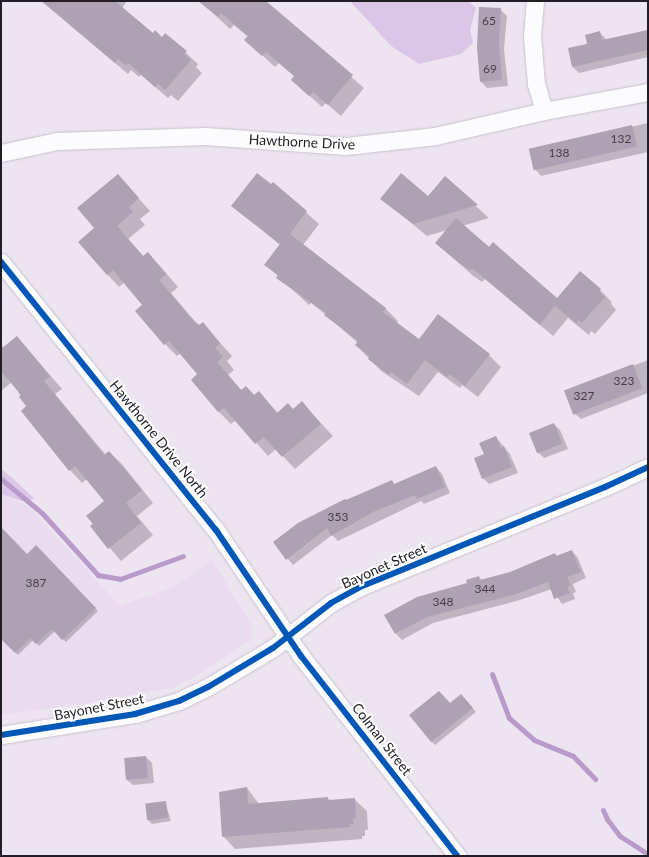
<!DOCTYPE html>
<style>
body{margin:0}
#map{position:relative;width:649px;height:857px;overflow:hidden;background:#ede4f1;font-family:Lato,sans-serif}
div>[style]{position:absolute}
.built>*{inset:0;background:#eadbf1}
.green>*{inset:0;background:#dbc6e7}
.shadow>*{inset:0;background:#0003}
.stream>*{height:5px;margin:-2.5px;padding:0 2.5px;transform-origin:2.5px;border-radius:2.5px;background:#ba9aca}
.building>*{inset:0;background:#ada1b3;transform-origin:0 0}
.roads{filter:drop-shadow(0 0 1px #c9c2cd) drop-shadow(0 0 1px #c9c2cd)}
.minor>*{height:17px;margin:-8.5px;padding:0 8.5px;transform-origin:8.5px;border-radius:8.5px;background:#fcfbfd}
.cycleway>*{height:6px;margin:-3px;padding:0 3px;transform-origin:3px;border-radius:3px;background:#0057b8}
span{translate:-50% -50%;white-space:nowrap;text-align:center;line-height:1.15;-webkit-text-stroke:4px #fff;paint-order:stroke}
.number-label{font-size:12px;color:#453e48}
.number-label span{-webkit-text-stroke-width:0}
.street-label{font-size:14px;color:#221d25}
.frame{position:absolute;inset:0;border:2px solid #221d25;pointer-events:none}
</style>
<div id="map">
<div class="built">
<i style="clip-path:polygon(1px 494px,29px 507px,120px 606px,172px 587px,212px 560px,253px 628px,251px 639px,195px 677px,175px 687px,88px 703px,1px 715px)"></i>
</div>
<div class="green">
<i style="clip-path:polygon(350px 1px,468px 1px,476px 8px,470px 30px,473px 43px,461px 54px,419px 64px,391px 46px)"></i>
<i style="clip-path:polygon(1px 469px,11px 477px,34px 498px,28px 502px,22px 501px,1px 494px)"></i>
</div>
<div class="shadow">
<i style="clip-path:polygon(41px 1px,127px 1px,122px 8px,153px 34px,162px 38px,166px 35px,198px 64px,196px 67px,202px 73px,178px 101px,171px 95px,168px 98px,141px 75px,139px 77px,131px 70px,128px 74px)"></i>
<i style="clip-path:polygon(200px 1px,264px 1px,364px 88px,341px 116px,326px 103px,322px 107px,292px 80px,295px 77px,279px 63px,275px 67px,246px 40px,248px 37px,234px 25px,230px 29px)"></i>
<i style="clip-path:polygon(500px 9px,507px 16px,504px 49px,508px 86px,487px 88px,481px 82px,478px 47px)"></i>
<i style="clip-path:polygon(648px 30px,648px 57px,579px 73px,573px 67px,569px 49px,588px 44px,600px 33px,607px 40px)"></i>
<i style="clip-path:polygon(648px 123px,648px 152px,541px 176px,535px 169px,530px 150px)"></i>
<i style="clip-path:polygon(118px 175px,150px 211px,140px 219px,145px 225px,128px 239px,144px 257px,148px 254px,160px 266px,178px 287px,171px 293px,198px 325px,203px 324px,232px 356px,227px 361px,234px 370px,228px 375px,242px 391px,246px 387px,255px 396px,259px 393px,278px 413px,294px 410px,302px 403px,333px 436px,295px 469px,276px 449px,268px 456px,236px 420px,231px 424px,219px 412px,192px 380px,199px 374px,181px 353px,177px 356px,165px 344px,143px 305px,125px 282px,119px 287px,107px 274px,96px 229px)"></i>
<i style="clip-path:polygon(445px 178px,489px 218px,462px 226px,557px 299px,600px 290px,612px 302px,611px 304px,616px 310px,595px 334px,591px 331px,589px 335px,568px 318px,553px 336px,485px 279px,482px 282px,472px 275px,437px 243px,447px 230px,427px 236px,381px 198px,428px 197px)"></i>
<i style="clip-path:polygon(273px 183px,319px 224px,303px 245px,386px 309px,398px 321px,396px 324px,419px 341px,489px 355px,501px 367px,478px 397px,462px 385px,460px 388px,438px 372px,419px 396px,381px 371px,356px 345px,358px 343px,326px 315px,311px 303px,309px 305px,266px 265px,280px 245px,233px 206px)"></i>
<i style="clip-path:polygon(17px 337px,62px 389px,55px 394px,106px 455px,109px 452px,122px 464px,153px 503px,137px 516px,153px 535px,121px 561px,91px 526px,106px 501px,87px 479px,82px 483px,70px 470px,22px 411px,27px 406px,12px 382px,1px 391px,1px 344px,4px 348px)"></i>
<i style="clip-path:polygon(648px 360px,648px 393px,581px 419px,574px 413px,566px 392px)"></i>
<i style="clip-path:polygon(554px 424px,560px 430px,568px 449px,544px 458px,538px 452px)"></i>
<i style="clip-path:polygon(496px 437px,510px 454px,518px 473px,489px 484px,483px 478px,485px 455px)"></i>
<i style="clip-path:polygon(436px 467px,442px 474px,450px 493px,424px 504px,421px 501px,338px 541px,332px 535px,293px 565px,274px 542px,347px 501px,391px 481px,395px 485px)"></i>
<i style="clip-path:polygon(1px 528px,27px 555px,36px 547px,98px 611px,66px 642px,55px 631px,39px 646px,33px 640px,18px 655px,1px 637px)"></i>
<i style="clip-path:polygon(572px 551px,578px 558px,586px 578px,573px 584px,576px 592px,573px 593px,575px 599px,562px 604px,552px 589px,520px 600px,433px 623px,402px 640px,396px 634px,479px 577px,482px 580px,510px 573px,555px 554px,558px 557px)"></i>
<i style="clip-path:polygon(465px 699px,476px 712px,435px 745px,431px 741px,450px 704px)"></i>
<i style="clip-path:polygon(146px 757px,152px 763px,154px 783px,133px 785px,126px 779px,125px 759px)"></i>
<i style="clip-path:polygon(247px 788px,259px 804px,327px 798px,331px 801px,354px 799px,367px 811px,368px 830px,365px 830px,365px 836px,362px 836px,362px 839px,235px 849px,223px 836px)"></i>
<i style="clip-path:polygon(165px 802px,171px 821px,152px 824px,149px 821px)"></i>
</div>
<div class="stream">
<i style="left:1px;top:479px;width:53px;rotate:39.7deg"></i>
<i style="left:42px;top:513px;width:84px;rotate:47.9deg"></i>
<i style="left:98px;top:575px;width:22px;rotate:10deg"></i>
<i style="left:120px;top:579px;width:67px;rotate:-20.1deg"></i>
<i style="left:492px;top:674px;width:47px;rotate:68.9deg"></i>
<i style="left:509px;top:718px;width:33px;rotate:41deg"></i>
<i style="left:534px;top:740px;width:42px;rotate:22.3deg"></i>
<i style="left:573px;top:756px;width:32px;rotate:46deg"></i>
<i style="left:603px;top:810px;width:10px;rotate:66deg"></i>
<i style="left:607px;top:819px;width:21px;rotate:53deg"></i>
<i style="left:620px;top:836px;width:31px;rotate:33deg"></i>
</div>
<div class="building">
<i style="clip-path:polygon(42px 1px,115px 1px,153px 33px,155px 30px,162px 37px,165px 33px,187px 51px,184px 54px,191px 60px,165px 90px,158px 83px,155px 87px,128px 63px,126px 66px,118px 59px,115px 63px)"></i>
<i style="clip-path:polygon(198px 1px,266px 1px,353px 75px,328px 105px,313px 92px,309px 96px,291px 80px,294px 76px,266px 52px,262px 56px,244px 40px,248px 36px,221px 13px,218px 17px)"></i>
<i style="clip-path:polygon(479px 7px,501px 8px,499px 42px,502px 80px,480px 82px,477px 47px)"></i>
<i style="clip-path:polygon(648px 30px,648px 50px,572px 67px,568px 48px,587px 44px,585px 35px,600px 31px,602px 40px)"></i>
<i style="left:632px;top:125px;width:22px;height:106px;rotate:77deg"></i>
<i style="clip-path:polygon(257px 173px,271px 184px,273px 182px,307px 211px,290px 234px,386px 308px,383px 312px,419px 339px,438px 314px,490px 354px,465px 386px,449px 374px,447px 377px,425px 360px,407px 384px,391px 372px,389px 375px,368px 359px,370px 357px,355px 345px,358px 341px,324px 315px,326px 313px,276px 278px,278px 275px,264px 265px,280px 244px,231px 206px)"></i>
<i style="clip-path:polygon(401px 173px,428px 196px,445px 176px,478px 205px,413px 224px,380px 199px)"></i>
<i style="clip-path:polygon(118px 174px,139px 198px,129px 207px,133px 212px,117px 226px,143px 256px,148px 252px,166px 274px,159px 280px,190px 317px,199px 325px,203px 322px,220px 343px,215px 348px,223px 357px,217px 362px,241px 390px,246px 386px,254px 395px,259px 391px,277px 413px,288px 403px,293px 409px,302px 401px,321px 424px,282px 457px,264px 437px,255px 444px,224px 408px,218px 412px,191px 380px,197px 374px,169px 341px,164px 345px,135px 311px,142px 305px,113px 270px,107px 275px,78px 242px,94px 228px,77px 208px)"></i>
<i style="clip-path:polygon(456px 218px,489px 247px,493px 242px,557px 298px,580px 271px,601px 289px,599px 292px,605px 297px,582px 323px,579px 320px,576px 323px,555px 306px,540px 325px,472px 268px,470px 270px,459px 263px,435px 243px)"></i>
<i style="clip-path:polygon(17px 336px,50px 376px,44px 381px,104px 455px,109px 451px,142px 490px,126px 503px,141px 523px,108px 549px,90px 526px,93px 524px,86px 516px,104px 501px,75px 466px,69px 471px,21px 411px,26px 406px,19px 397px,21px 395px,1px 371px,1px 349px)"></i>
<i style="left:633px;top:364px;width:26px;height:74px;rotate:69deg"></i>
<i style="left:554px;top:423px;width:22px;height:27px;rotate:68deg"></i>
<i style="clip-path:polygon(496px 436px,501px 448px,504px 446px,512px 467px,482px 479px,474px 458px,484px 454px,479px 443px)"></i>
<i style="clip-path:polygon(436px 466px,445px 487px,417px 499px,415px 495px,375px 511px,331px 536px,327px 528px,286px 560px,273px 542px,298px 523px,345px 499px,346px 500px,392px 480px,394px 484px)"></i>
<i style="clip-path:polygon(1px 527px,27px 554px,36px 545px,96px 608px,62px 640px,52px 629px,36px 644px,30px 638px,15px 653px,1px 639px)"></i>
<i style="clip-path:polygon(572px 550px,581px 572px,567px 577px,571px 586px,567px 587px,570px 593px,554px 599px,548px 582px,513px 595px,427px 617px,395px 634px,384px 615px,417px 597px,467px 583px,466px 580px,479px 576px,480px 580px,510px 572px,555px 553px,556px 556px)"></i>
<i style="clip-path:polygon(439px 691px,450px 703px,461px 694px,473px 708px,431px 742px,409px 715px)"></i>
<i style="left:146px;top:756px;width:22px;height:22px;rotate:85deg"></i>
<i style="clip-path:polygon(247px 787px,248px 804px,328px 797px,328px 800px,355px 798px,356px 818px,353px 818px,354px 824px,350px 824px,350px 827px,222px 837px,219px 792px)"></i>
<i style="left:166px;top:801px;width:17px;height:21px;rotate:83deg"></i>
</div>
<div class="roads">
<div class="minor">
<i style="left:535px;top:1px;width:36px;rotate:95deg"></i>
<i style="left:532px;top:37px;width:47px;rotate:85.1deg"></i>
<i style="left:536px;top:84px;width:28px;rotate:73deg"></i>
<i style="left:1px;top:153px;width:57px;rotate:-12.1deg"></i>
<i style="left:57px;top:141px;width:148px;rotate:-1.9deg"></i>
<i style="left:205px;top:136px;width:141px;rotate:4.1deg"></i>
<i style="left:346px;top:146px;width:90px;rotate:-6.4deg"></i>
<i style="left:435px;top:136px;width:112px;rotate:-12.9deg"></i>
<i style="left:544px;top:111px;width:106px;rotate:-10.4deg"></i>
<i style="left:1px;top:262px;width:344px;rotate:51.3deg"></i>
<i style="left:216px;top:530px;width:152px;rotate:56deg"></i>
<i style="left:301px;top:656px;width:254px;rotate:52deg"></i>
<i style="left:1px;top:735px;width:136px;rotate:-8.9deg"></i>
<i style="left:135px;top:714px;width:46px;rotate:-16.5deg"></i>
<i style="left:179px;top:701px;width:32px;rotate:-26deg"></i>
<i style="left:208px;top:687px;width:76px;rotate:-31deg"></i>
<i style="left:273px;top:648px;width:73px;rotate:-37.8deg"></i>
<i style="left:331px;top:603px;width:33px;rotate:-29deg"></i>
<i style="left:360px;top:587px;width:265px;rotate:-22.2deg"></i>
<i style="left:605px;top:487px;width:47px;rotate:-24.9deg"></i>
</div>
</div>
<div class="cycleway">
<i style="left:1px;top:262px;width:344px;rotate:51.3deg"></i>
<i style="left:216px;top:530px;width:152px;rotate:56deg"></i>
<i style="left:301px;top:656px;width:254px;rotate:52deg"></i>
<i style="left:1px;top:735px;width:136px;rotate:-8.9deg"></i>
<i style="left:135px;top:714px;width:46px;rotate:-16.5deg"></i>
<i style="left:179px;top:701px;width:32px;rotate:-26deg"></i>
<i style="left:208px;top:687px;width:76px;rotate:-31deg"></i>
<i style="left:273px;top:648px;width:73px;rotate:-37.8deg"></i>
<i style="left:331px;top:603px;width:33px;rotate:-29deg"></i>
<i style="left:360px;top:587px;width:265px;rotate:-22.2deg"></i>
<i style="left:605px;top:487px;width:47px;rotate:-24.9deg"></i>
</div>
<div class="number-label">
<span style="left:489px;top:21px">65</span>
<span style="left:490px;top:69px">69</span>
<span style="left:621px;top:139px">132</span>
<span style="left:559px;top:153px">138</span>
<span style="left:624px;top:381px">323</span>
<span style="left:584px;top:396px">327</span>
<span style="left:338px;top:517px">353</span>
<span style="left:36px;top:583px">387</span>
<span style="left:485px;top:589px">344</span>
<span style="left:443px;top:602px">348</span>
</div>
<div class="street-label">
<span style="left:302px;top:142px;rotate:3deg">Hawthorne Drive</span>
<span style="left:159px;top:439px;rotate:51deg">Hawthorne Drive North</span>
<span style="left:384px;top:566px;rotate:-24deg">Bayonet Street</span>
<span style="left:99px;top:707px;rotate:-11deg">Bayonet Street</span>
<span style="left:382px;top:739px;rotate:52deg">Colman Street</span>
</div>
<div class="frame"></div>
</div>
